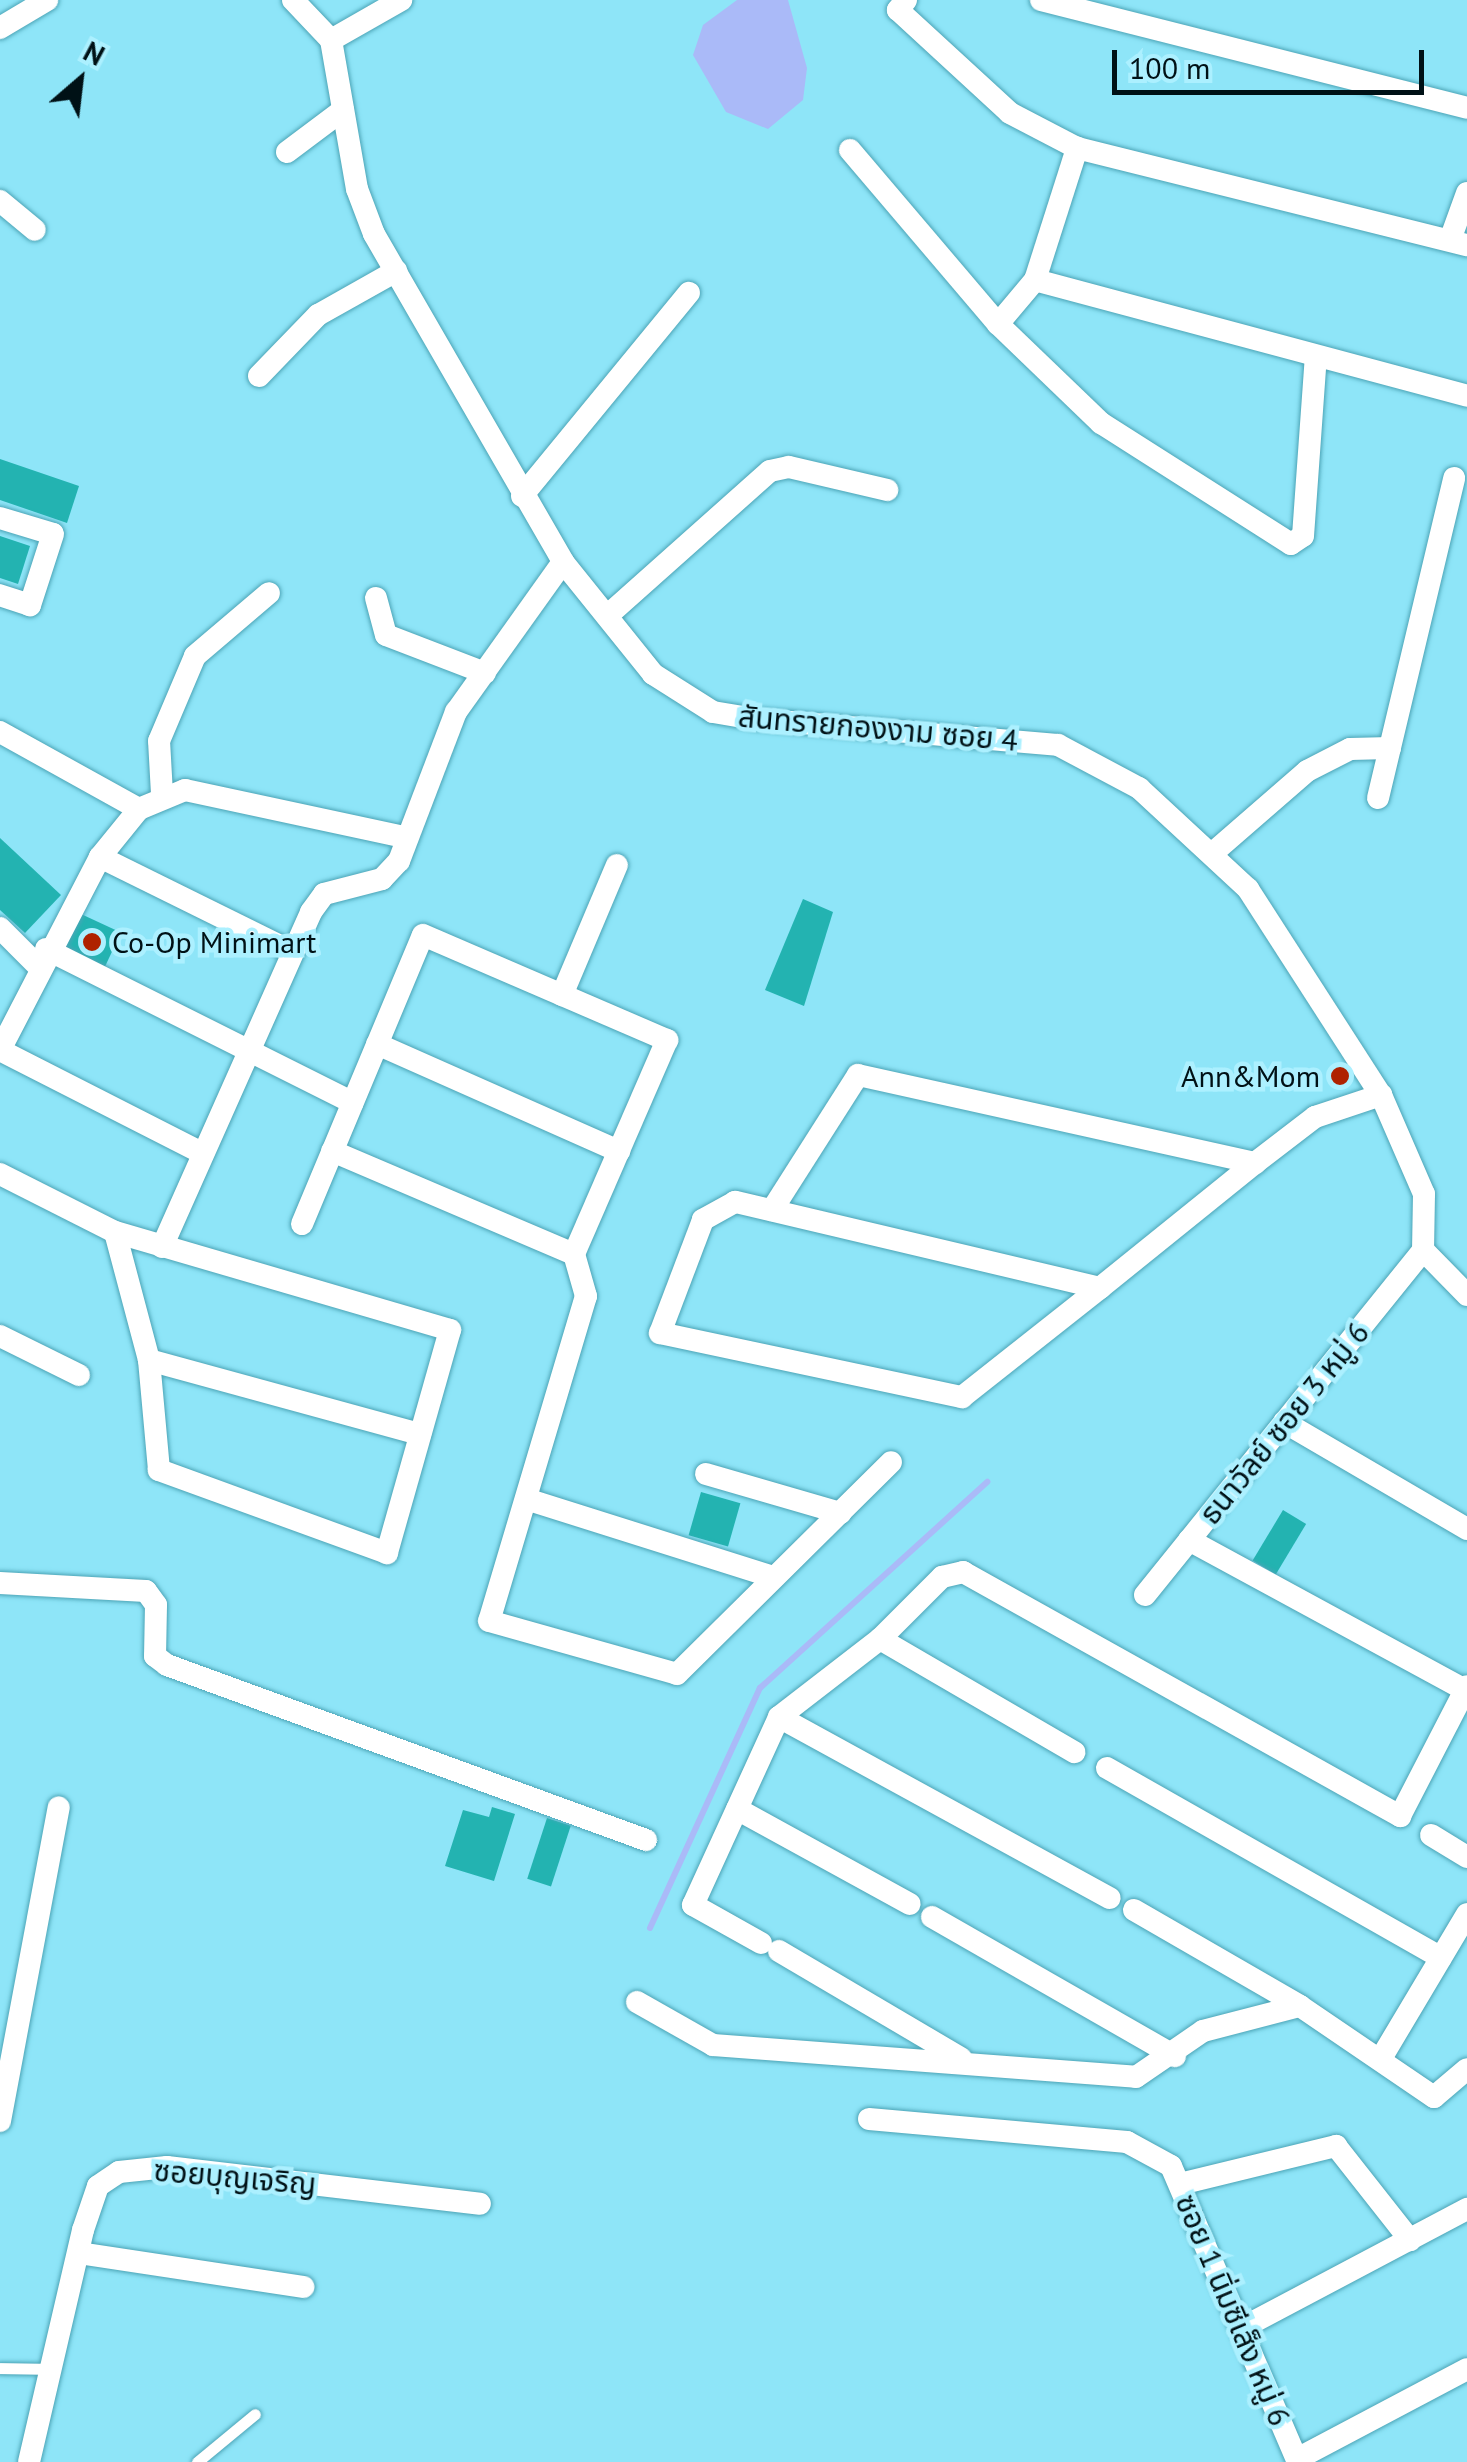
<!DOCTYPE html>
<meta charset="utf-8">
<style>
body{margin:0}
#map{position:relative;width:1467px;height:2462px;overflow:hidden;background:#8ee5f8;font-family:"PT Sans","Noto Sans Thai",sans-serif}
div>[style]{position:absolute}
.water>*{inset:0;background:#aabaf8}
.stream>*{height:6px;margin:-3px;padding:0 3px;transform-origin:3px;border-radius:3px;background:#aabaf8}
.building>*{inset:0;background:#23b3b1;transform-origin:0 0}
.roads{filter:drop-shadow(0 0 2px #4ca4b6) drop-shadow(0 0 2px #4ca4b6)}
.lane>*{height:11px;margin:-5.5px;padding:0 5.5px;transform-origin:5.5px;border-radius:5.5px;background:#fff}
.street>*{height:22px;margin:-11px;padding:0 11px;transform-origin:11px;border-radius:11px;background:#fff}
.dots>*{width:28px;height:28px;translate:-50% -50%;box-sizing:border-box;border:5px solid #acf0ff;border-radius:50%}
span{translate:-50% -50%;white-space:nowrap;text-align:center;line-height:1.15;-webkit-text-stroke:9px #acf0ff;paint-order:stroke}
.street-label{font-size:30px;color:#001116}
.poi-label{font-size:30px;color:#001116}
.left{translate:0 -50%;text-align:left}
.right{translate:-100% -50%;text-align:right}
.north{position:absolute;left:30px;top:30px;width:100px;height:100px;-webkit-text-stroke:8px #acf0ff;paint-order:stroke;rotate:28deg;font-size:28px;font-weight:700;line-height:40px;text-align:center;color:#001116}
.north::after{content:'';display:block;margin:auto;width:35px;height:45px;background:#001116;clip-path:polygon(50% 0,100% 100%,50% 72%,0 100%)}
.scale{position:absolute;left:1112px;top:50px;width:312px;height:45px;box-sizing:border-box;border:5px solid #001116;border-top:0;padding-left:12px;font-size:30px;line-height:35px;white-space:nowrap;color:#001116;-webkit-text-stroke:8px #acf0ff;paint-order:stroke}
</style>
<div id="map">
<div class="water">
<i style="clip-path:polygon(737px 0,788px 0,807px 68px,803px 100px,768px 129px,726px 112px,693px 55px,703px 25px)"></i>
</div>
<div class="stream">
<i style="left:650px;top:1928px;width:264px;rotate:-65.4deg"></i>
<i style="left:760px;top:1688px;width:307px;rotate:-42.2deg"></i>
</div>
<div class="building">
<i style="clip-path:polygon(0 459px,79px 486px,67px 523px,0 500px)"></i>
<i style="clip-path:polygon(0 536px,30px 546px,18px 584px,0 578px)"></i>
<i style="clip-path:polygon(0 838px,61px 895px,25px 933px,0 910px)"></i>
<i style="clip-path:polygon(803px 899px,833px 912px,804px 1006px,765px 990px)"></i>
<i style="left:81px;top:914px;width:44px;height:41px;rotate:25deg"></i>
<i style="left:701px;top:1492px;width:41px;height:45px;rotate:16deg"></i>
<i style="left:1283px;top:1510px;width:27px;height:59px;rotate:31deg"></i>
<i style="clip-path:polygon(492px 1807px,515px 1814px,494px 1881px,445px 1866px,463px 1810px,489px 1817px)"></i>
<i style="left:547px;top:1818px;width:25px;height:64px;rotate:18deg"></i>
</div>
<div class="roads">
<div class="lane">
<i style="left:0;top:2368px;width:51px;rotate:1.1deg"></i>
<i style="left:197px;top:2462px;width:75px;rotate:-39.6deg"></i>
</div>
<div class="street">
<i style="left:293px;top:0;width:55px;rotate:46.5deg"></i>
<i style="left:331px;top:40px;width:151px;rotate:80.1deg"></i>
<i style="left:357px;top:189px;width:48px;rotate:69.3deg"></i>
<i style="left:374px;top:234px;width:379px;rotate:60deg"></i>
<i style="left:563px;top:562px;width:144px;rotate:51.2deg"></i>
<i style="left:653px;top:674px;width:71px;rotate:32.3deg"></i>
<i style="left:713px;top:712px;width:43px;rotate:9.5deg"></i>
<i style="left:755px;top:719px;width:304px;rotate:4.9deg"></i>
<i style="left:1058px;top:745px;width:92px;rotate:28deg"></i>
<i style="left:1139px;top:788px;width:149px;rotate:42.8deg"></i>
<i style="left:1248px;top:889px;width:245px;rotate:57.2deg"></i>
<i style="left:1381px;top:1095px;width:108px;rotate:66.5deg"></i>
<i style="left:1424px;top:1194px;width:56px;rotate:91deg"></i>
<i style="left:1423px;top:1250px;width:63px;rotate:45.6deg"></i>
<i style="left:906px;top:0;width:13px;rotate:129deg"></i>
<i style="left:898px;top:10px;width:152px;rotate:42.6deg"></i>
<i style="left:1010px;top:113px;width:76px;rotate:27.6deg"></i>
<i style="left:1077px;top:148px;width:402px;rotate:14deg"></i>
<i style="left:1041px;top:0;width:439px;rotate:14.2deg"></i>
<i style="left:0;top:28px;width:55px;rotate:-30.8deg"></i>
<i style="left:331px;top:40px;width:81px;rotate:-29.7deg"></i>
<i style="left:850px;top:150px;width:228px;rotate:49.6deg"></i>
<i style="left:998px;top:324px;width:143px;rotate:43.9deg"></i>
<i style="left:1101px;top:423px;width:225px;rotate:32.5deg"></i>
<i style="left:1291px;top:544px;width:14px;rotate:-34deg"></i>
<i style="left:1303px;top:536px;width:180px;rotate:-85.9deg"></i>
<i style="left:287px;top:152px;width:70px;rotate:-36.9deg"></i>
<i style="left:0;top:201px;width:45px;rotate:39.6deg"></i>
<i style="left:1450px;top:240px;width:50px;rotate:-70.1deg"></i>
<i style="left:1035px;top:280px;width:447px;rotate:15deg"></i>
<i style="left:998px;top:324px;width:57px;rotate:-49.9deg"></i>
<i style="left:1035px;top:280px;width:139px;rotate:-72.3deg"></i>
<i style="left:259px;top:376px;width:85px;rotate:-46deg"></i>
<i style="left:318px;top:315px;width:90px;rotate:-29.4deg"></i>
<i style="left:522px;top:496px;width:263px;rotate:-50.6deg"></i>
<i style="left:0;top:518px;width:55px;rotate:16.8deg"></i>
<i style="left:53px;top:534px;width:75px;rotate:107.9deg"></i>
<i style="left:30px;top:605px;width:32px;rotate:-162deg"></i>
<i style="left:376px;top:598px;width:38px;rotate:75deg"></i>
<i style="left:386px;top:635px;width:106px;rotate:21deg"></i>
<i style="left:607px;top:616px;width:218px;rotate:-41.7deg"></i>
<i style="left:770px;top:471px;width:19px;rotate:-12deg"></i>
<i style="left:789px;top:467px;width:101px;rotate:13.2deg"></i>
<i style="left:0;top:732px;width:159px;rotate:29deg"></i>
<i style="left:162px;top:794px;width:53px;rotate:-93.2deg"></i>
<i style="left:159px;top:741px;width:92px;rotate:-67deg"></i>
<i style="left:195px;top:656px;width:97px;rotate:-40.4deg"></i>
<i style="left:1378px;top:798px;width:329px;rotate:-76.6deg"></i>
<i style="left:1215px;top:851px;width:122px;rotate:-41deg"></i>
<i style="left:1307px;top:771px;width:48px;rotate:-27.1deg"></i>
<i style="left:1350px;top:749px;width:40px;rotate:-1.4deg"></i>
<i style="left:100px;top:857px;width:214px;rotate:26.3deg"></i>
<i style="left:0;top:928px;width:54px;rotate:45deg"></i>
<i style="left:46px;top:949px;width:343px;rotate:26.6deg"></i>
<i style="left:562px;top:995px;width:141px;rotate:-67.1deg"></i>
<i style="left:377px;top:1044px;width:265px;rotate:23.9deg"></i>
<i style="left:332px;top:1151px;width:263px;rotate:23.1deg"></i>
<i style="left:574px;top:1254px;width:44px;rotate:74.1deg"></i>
<i style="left:586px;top:1296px;width:339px;rotate:106.6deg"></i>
<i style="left:489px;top:1621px;width:195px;rotate:15.7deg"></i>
<i style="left:677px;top:1674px;width:301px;rotate:-44.7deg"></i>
<i style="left:202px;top:1153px;width:227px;rotate:-153deg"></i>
<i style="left:0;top:1050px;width:217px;rotate:-62.6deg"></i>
<i style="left:100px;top:857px;width:62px;rotate:-50.9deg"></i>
<i style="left:139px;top:809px;width:50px;rotate:-22.4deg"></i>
<i style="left:185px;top:790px;width:224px;rotate:12.1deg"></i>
<i style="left:0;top:1174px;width:129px;rotate:26.8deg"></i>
<i style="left:115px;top:1232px;width:349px;rotate:16.3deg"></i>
<i style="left:450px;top:1330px;width:232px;rotate:105.8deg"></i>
<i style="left:387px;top:1553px;width:243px;rotate:-160deg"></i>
<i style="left:159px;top:1470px;width:110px;rotate:-95.2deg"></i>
<i style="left:149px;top:1360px;width:132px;rotate:-104.9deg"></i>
<i style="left:772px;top:1210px;width:160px;rotate:-57.5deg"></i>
<i style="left:858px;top:1075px;width:407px;rotate:12.5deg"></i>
<i style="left:302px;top:1224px;width:313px;rotate:-67.3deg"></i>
<i style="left:423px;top:935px;width:266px;rotate:23.3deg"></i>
<i style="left:667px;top:1040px;width:233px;rotate:113.5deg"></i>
<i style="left:162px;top:1247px;width:367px;rotate:-66deg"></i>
<i style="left:311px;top:912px;width:22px;rotate:-54deg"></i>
<i style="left:324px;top:894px;width:60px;rotate:-14.5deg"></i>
<i style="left:382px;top:879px;width:25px;rotate:-47deg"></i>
<i style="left:399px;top:861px;width:160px;rotate:-69.1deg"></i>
<i style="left:456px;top:712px;width:184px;rotate:-54.5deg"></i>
<i style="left:1100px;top:1288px;width:375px;rotate:-166.7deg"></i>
<i style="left:735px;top:1202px;width:37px;rotate:151deg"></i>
<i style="left:703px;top:1220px;width:121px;rotate:110.8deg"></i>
<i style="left:660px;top:1333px;width:309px;rotate:12deg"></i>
<i style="left:962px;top:1397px;width:176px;rotate:-38.3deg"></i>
<i style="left:1100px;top:1288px;width:199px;rotate:-38.9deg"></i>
<i style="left:1255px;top:1163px;width:76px;rotate:-37.5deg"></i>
<i style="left:1315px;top:1117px;width:70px;rotate:-18.4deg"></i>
<i style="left:0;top:1336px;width:88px;rotate:26.3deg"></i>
<i style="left:149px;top:1360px;width:281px;rotate:15.3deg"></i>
<i style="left:1284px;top:1422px;width:212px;rotate:30.3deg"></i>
<i style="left:706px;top:1474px;width:140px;rotate:16.2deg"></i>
<i style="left:526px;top:1499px;width:260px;rotate:17.5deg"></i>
<i style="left:1189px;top:1540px;width:314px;rotate:28.5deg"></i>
<i style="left:0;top:1583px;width:146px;rotate:3.1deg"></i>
<i style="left:146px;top:1591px;width:17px;rotate:54deg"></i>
<i style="left:156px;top:1605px;width:51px;rotate:91.1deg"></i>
<i style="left:155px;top:1656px;width:15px;rotate:37deg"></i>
<i style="left:167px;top:1665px;width:510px;rotate:20.07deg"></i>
<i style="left:1145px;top:1595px;width:443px;rotate:-51.1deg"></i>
<i style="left:880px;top:1639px;width:225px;rotate:30.2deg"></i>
<i style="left:779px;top:1717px;width:377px;rotate:28.7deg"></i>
<i style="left:1107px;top:1768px;width:384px;rotate:29.6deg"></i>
<i style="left:737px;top:1809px;width:197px;rotate:28.8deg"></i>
<i style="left:1431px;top:1835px;width:42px;rotate:31.4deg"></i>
<i style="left:1134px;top:1910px;width:192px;rotate:30deg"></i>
<i style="left:932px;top:1917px;width:280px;rotate:29.8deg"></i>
<i style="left:761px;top:1943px;width:78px;rotate:-150.8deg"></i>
<i style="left:693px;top:1905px;width:207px;rotate:-65.4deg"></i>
<i style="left:779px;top:1717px;width:128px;rotate:-37.7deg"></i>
<i style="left:880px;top:1639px;width:88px;rotate:-45deg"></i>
<i style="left:942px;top:1577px;width:22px;rotate:-13deg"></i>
<i style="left:963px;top:1572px;width:501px;rotate:29.18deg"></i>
<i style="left:1400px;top:1816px;width:146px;rotate:-62.7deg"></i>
<i style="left:779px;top:1951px;width:211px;rotate:30.5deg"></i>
<i style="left:637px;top:2002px;width:87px;rotate:29.5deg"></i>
<i style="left:713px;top:2045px;width:424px;rotate:4.3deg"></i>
<i style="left:1136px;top:2077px;width:81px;rotate:-34.5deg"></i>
<i style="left:1203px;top:2031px;width:100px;rotate:-14.5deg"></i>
<i style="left:1300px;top:2006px;width:162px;rotate:34.2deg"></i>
<i style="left:1434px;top:2097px;width:43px;rotate:-40.3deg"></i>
<i style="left:1383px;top:2055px;width:164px;rotate:-59.2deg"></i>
<i style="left:869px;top:2119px;width:259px;rotate:5.1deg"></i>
<i style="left:1127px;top:2142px;width:50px;rotate:28.6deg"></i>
<i style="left:1171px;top:2166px;width:322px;rotate:66.8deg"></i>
<i style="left:0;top:2121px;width:319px;rotate:-79.4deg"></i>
<i style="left:1180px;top:2184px;width:161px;rotate:-13.7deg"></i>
<i style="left:1336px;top:2146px;width:120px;rotate:51.8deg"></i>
<i style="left:79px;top:2253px;width:227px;rotate:8.6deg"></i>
<i style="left:1242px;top:2328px;width:255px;rotate:-27.9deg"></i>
<i style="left:1297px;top:2459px;width:192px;rotate:-27.9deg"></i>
<i style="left:29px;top:2462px;width:238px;rotate:-76.9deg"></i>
<i style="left:83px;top:2230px;width:46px;rotate:-71.2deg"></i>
<i style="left:98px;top:2186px;width:25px;rotate:-34deg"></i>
<i style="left:119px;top:2172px;width:48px;rotate:-5.9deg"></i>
<i style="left:167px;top:2167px;width:315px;rotate:6.7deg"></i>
</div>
</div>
<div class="dots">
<i style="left:92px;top:942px;background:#af2200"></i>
<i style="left:1340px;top:1076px;background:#af2200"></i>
</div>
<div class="street-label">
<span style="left:878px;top:728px;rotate:5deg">สันทรายกองงาม ซอย 4</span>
<span style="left:1284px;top:1423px;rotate:-51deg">ธนาวัลย์ ซอย 3 หมู่ 6</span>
<span style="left:235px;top:2177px;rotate:5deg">ซอยบุญเจริญ</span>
<span style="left:1233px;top:2310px;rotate:67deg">ซอย 1 นิ่มซีเส็ง หมู่ 6</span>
</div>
<div class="poi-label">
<span class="left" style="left:112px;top:942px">Co-Op Minimart</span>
<span class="right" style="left:1320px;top:1076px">Ann&amp;Mom</span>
</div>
<div class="north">N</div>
<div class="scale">100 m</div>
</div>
